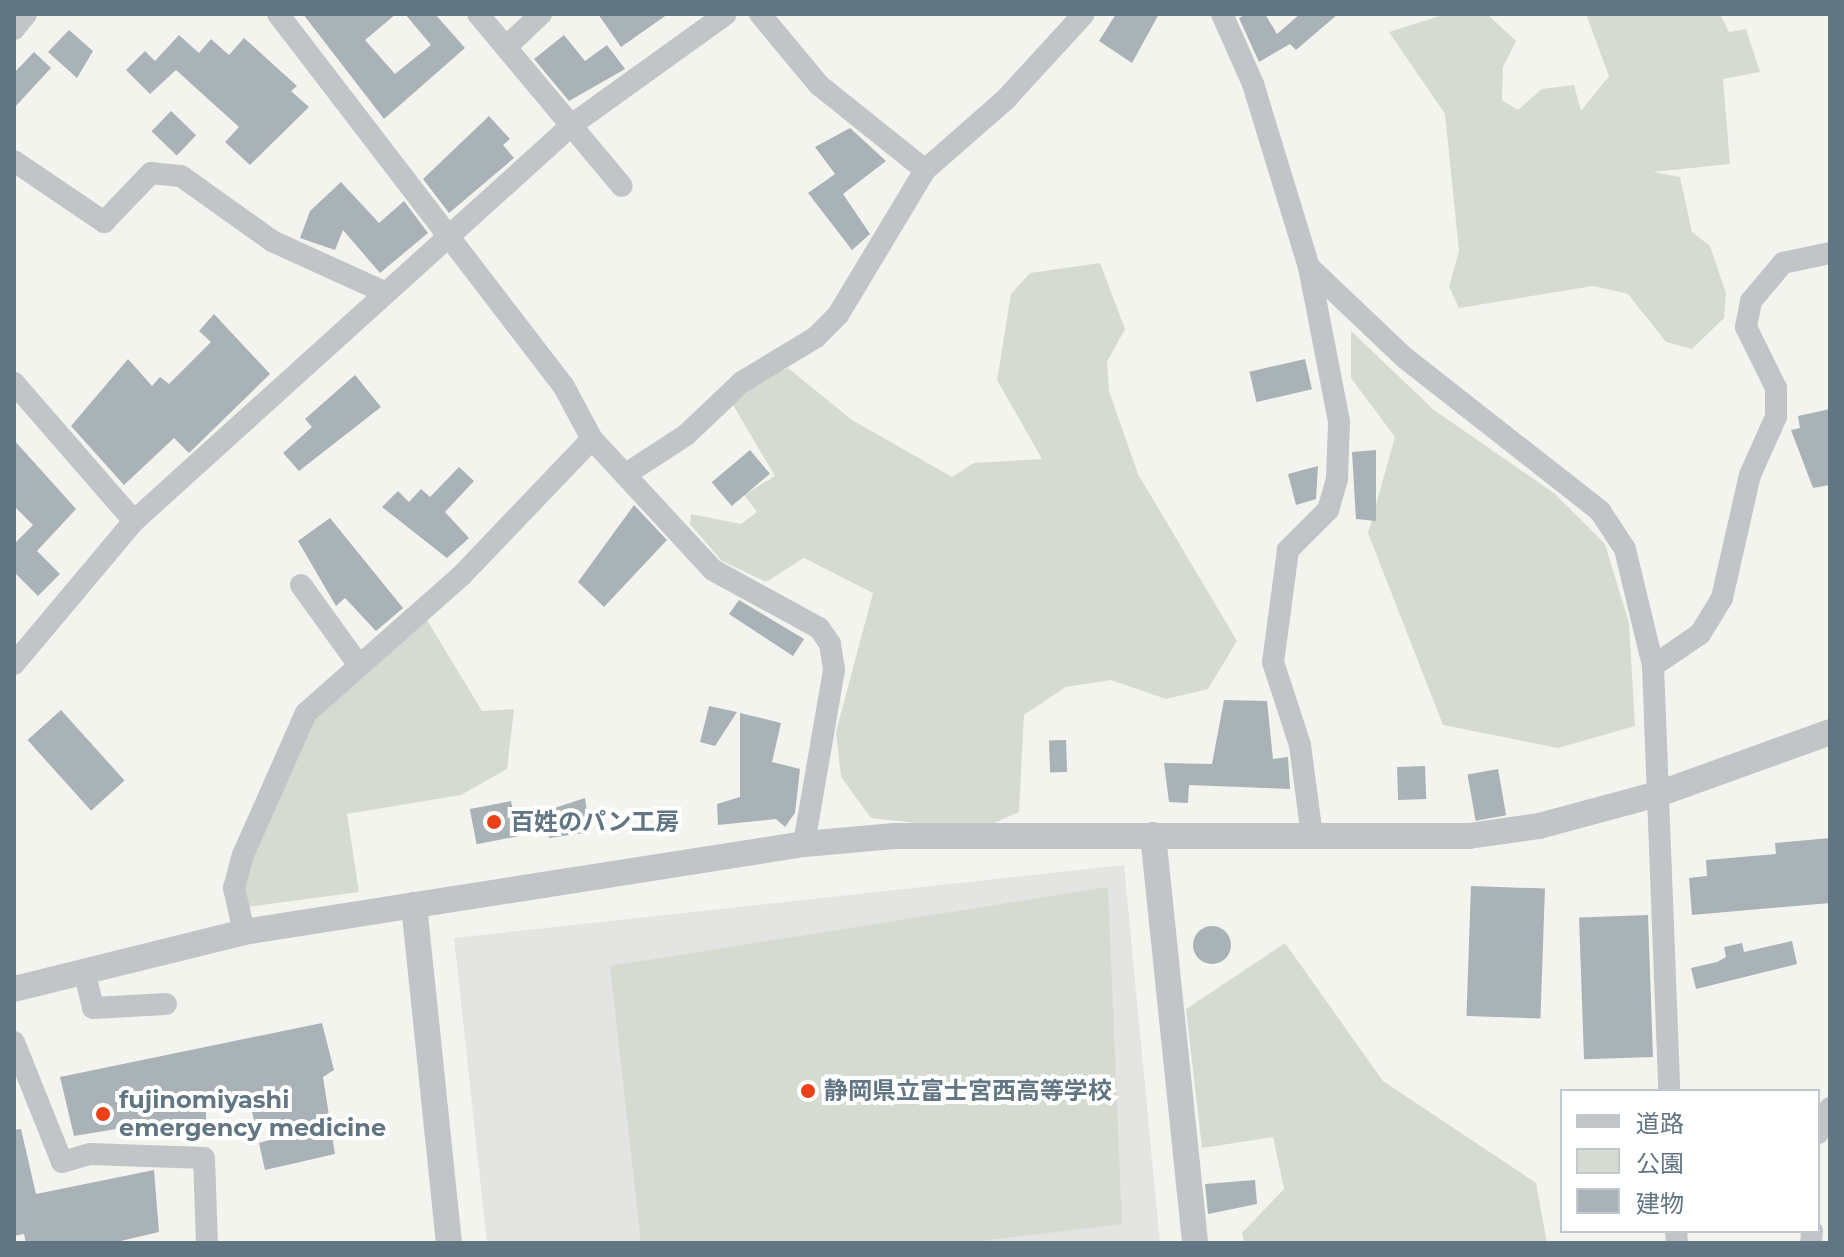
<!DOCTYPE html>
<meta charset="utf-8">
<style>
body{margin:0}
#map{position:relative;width:1844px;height:1257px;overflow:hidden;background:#f4f4ef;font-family:Montserrat,"Noto Sans JP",sans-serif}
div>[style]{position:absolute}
.built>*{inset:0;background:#e4e5e3}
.green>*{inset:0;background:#d5dbd0}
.building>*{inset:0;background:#a9b2b6;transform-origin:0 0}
.round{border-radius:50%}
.minor>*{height:22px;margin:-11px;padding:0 11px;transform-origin:11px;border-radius:11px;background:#c1c5c8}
.tertiary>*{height:26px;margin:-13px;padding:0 13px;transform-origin:13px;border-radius:13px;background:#c1c5c8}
.dots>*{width:22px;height:22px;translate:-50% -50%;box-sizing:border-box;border:4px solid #fff;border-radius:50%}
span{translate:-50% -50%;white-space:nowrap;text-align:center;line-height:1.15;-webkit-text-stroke:8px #fff;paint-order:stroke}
.poi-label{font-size:24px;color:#617582;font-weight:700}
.left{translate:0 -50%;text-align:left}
.frame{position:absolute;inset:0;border:16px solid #617582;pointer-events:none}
.legend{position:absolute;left:1560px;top:1089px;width:260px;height:144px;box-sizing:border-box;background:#fff;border:2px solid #c0c8cd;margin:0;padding:10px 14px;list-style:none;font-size:24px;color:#617582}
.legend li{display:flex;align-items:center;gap:16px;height:40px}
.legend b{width:40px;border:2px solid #c0c8cd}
</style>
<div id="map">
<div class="built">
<i style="clip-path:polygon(1124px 865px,1160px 1243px,487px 1243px,454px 938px)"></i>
</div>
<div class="green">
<i style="clip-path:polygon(1446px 14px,1487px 14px,1516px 41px,1503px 67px,1502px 100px,1518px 110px,1542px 89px,1574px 85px,1581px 111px,1609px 76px,1586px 14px,1720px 14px,1729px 32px,1746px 29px,1760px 72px,1723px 79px,1730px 164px,1653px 172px,1680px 177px,1692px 232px,1710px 246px,1726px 293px,1724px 318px,1692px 349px,1666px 342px,1628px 294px,1593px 286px,1459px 308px,1449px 287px,1459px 251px,1445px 114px,1389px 32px)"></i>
<i style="clip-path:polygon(1100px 263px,1125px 329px,1107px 362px,1109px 391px,1138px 474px,1237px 641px,1208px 689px,1166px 699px,1111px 680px,1066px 687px,1024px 715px,1019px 812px,978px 830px,871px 818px,841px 777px,836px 732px,873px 593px,804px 558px,766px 582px,722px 561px,690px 524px,691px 514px,741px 524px,757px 512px,744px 495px,775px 476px,733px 405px,763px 379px,788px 368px,852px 420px,952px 477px,974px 463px,1042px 459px,997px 380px,1011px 294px,1030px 273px)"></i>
<i style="clip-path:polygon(1351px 331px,1434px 410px,1554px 493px,1605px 544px,1629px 623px,1635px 726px,1558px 748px,1443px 725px,1368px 533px,1395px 437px,1351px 378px)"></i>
<i style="clip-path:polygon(427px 620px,482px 711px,514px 709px,507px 769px,461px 795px,347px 814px,359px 892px,247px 907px,242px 888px,258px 840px,312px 718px)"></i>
<i style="clip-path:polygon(1108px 887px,1122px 1224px,965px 1243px,641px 1243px,610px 966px)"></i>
<i style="clip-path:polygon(1285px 943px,1383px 1081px,1536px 1183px,1547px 1243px,1244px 1243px,1242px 1233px,1284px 1189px,1273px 1137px,1202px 1148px,1186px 1009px)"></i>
</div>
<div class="building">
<i style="clip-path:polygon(303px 14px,396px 14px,365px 40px,395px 74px,431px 45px,405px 14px,435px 14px,465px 48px,384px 119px)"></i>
<i style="clip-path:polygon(598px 14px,668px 14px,621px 47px)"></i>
<i style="clip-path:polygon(1116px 14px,1159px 14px,1132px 63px,1099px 41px)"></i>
<i style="clip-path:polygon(1246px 14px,1265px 14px,1277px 34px,1300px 14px,1338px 14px,1296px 50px,1290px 44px,1259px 62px,1239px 18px)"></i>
<i style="clip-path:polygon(69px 30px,93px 51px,77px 78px,48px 52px)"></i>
<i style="clip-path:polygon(179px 35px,199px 53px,211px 39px,229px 55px,244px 38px,297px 86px,291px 91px,309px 107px,250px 165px,225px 142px,239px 127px,176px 70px,150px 94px,126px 70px,145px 51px,155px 61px)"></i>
<i style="clip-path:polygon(564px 35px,585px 61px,607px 45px,625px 69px,569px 101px,534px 59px)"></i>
<i style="clip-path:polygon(34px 52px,51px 68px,14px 108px,14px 73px)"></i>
<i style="left:171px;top:111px;width:35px;height:28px;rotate:44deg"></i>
<i style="clip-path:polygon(489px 116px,510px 139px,503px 145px,514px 158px,449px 213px,423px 179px)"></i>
<i style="clip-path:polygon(850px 128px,886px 161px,843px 194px,870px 234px,852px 250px,808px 193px,835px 174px,815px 147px)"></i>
<i style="clip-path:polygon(341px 182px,379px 223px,404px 201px,428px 233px,380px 273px,343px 230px,335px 250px,300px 238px,310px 211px)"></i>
<i style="clip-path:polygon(214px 314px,270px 374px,189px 453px,174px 438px,124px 485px,71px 426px,128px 359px,152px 386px,160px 377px,169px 384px,211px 342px,199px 331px)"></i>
<i style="left:1305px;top:359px;width:31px;height:57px;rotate:77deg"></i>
<i style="clip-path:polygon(355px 375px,381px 407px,299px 471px,283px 453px,312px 427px,305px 419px)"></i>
<i style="clip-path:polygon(1830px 409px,1830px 485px,1813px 488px,1791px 430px,1800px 428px,1798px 416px)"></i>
<i style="clip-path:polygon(14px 440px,76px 509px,37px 551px,60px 574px,38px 596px,14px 572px,14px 544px,33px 525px,14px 506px)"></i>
<i style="left:750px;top:450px;width:31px;height:50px;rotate:50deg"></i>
<i style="clip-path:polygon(1376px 450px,1376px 521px,1356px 519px,1352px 452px)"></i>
<i style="clip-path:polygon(1318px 466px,1316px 499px,1296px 505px,1288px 474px)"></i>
<i style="clip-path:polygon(459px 467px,474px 481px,445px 512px,469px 538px,447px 558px,382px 507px,398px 491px,409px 502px,421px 489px,430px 497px)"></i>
<i style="clip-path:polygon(634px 505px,667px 540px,604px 607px,578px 582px)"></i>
<i style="clip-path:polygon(330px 518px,403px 608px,376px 631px,345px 598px,336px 606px,298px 541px)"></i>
<i style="clip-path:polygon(739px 600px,804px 639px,793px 656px,729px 614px)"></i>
<i style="clip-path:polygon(1224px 700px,1267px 701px,1273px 759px,1288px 757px,1290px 789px,1189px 785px,1188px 803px,1169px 802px,1164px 763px,1212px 764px)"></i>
<i style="clip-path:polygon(709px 706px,737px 712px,715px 746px,700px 742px)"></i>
<i style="left:61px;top:710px;width:95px;height:45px;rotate:48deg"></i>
<i style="clip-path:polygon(740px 713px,781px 723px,772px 762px,800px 769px,795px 813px,785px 827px,776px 819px,718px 825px,717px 804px,740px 797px)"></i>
<i style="left:1066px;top:740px;width:32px;height:17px;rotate:88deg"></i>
<i style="left:1425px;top:766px;width:33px;height:28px;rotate:88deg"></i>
<i style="left:1498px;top:769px;width:47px;height:31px;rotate:80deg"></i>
<i style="clip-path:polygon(585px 798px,590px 832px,549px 838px,545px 811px)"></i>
<i style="left:511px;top:801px;width:36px;height:42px;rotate:79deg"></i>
<i style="clip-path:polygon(1830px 838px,1830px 903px,1692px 915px,1689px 878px,1707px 876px,1706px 860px,1776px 854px,1775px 843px)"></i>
<i style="left:1471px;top:886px;width:74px;height:130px;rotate:2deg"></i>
<i style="left:1648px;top:915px;width:142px;height:69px;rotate:88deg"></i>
<i class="round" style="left:1193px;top:926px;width:38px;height:38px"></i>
<i style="clip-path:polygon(1792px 941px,1797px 964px,1696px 989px,1691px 968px,1717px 962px,1726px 957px,1724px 947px,1742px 943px,1744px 952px)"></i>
<i style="clip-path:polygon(322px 1023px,334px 1070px,323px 1077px,335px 1154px,265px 1170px,259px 1143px,273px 1139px,271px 1124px,255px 1125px,250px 1103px,206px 1109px,206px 1129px,170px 1132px,170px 1120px,74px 1136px,60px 1077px)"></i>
<i style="clip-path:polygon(21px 1129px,36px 1194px,154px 1170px,159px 1232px,112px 1243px,26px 1243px,24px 1234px,14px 1236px,14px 1130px)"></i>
<i style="clip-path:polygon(1255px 1180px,1257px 1204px,1208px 1214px,1205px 1184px)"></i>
</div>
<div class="minor">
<i style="left:278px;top:14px;width:468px;rotate:52.5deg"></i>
<i style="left:563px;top:385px;width:61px;rotate:61.8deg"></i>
<i style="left:592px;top:439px;width:178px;rotate:47.3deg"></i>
<i style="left:713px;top:570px;width:121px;rotate:28.7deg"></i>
<i style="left:819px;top:628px;width:19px;rotate:55deg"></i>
<i style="left:830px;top:644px;width:26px;rotate:81deg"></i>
<i style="left:834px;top:670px;width:177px;rotate:99.8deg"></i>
<i style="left:478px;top:14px;width:224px;rotate:50.1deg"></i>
<i style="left:760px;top:14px;width:92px;rotate:50.3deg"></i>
<i style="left:819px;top:85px;width:136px;rotate:38.7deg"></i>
<i style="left:1222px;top:14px;width:77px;rotate:66.1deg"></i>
<i style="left:1253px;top:84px;width:191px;rotate:73deg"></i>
<i style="left:1309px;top:267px;width:132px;rotate:43.5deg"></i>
<i style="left:1405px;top:358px;width:248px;rotate:38.1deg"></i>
<i style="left:1600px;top:511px;width:45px;rotate:56.7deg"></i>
<i style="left:1625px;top:549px;width:120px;rotate:76.5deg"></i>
<i style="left:1653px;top:666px;width:425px;rotate:87.8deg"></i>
<i style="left:14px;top:29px;width:19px;rotate:-51deg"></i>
<i style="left:506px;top:47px;width:48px;rotate:-43.3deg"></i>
<i style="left:14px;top:161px;width:109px;rotate:34.1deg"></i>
<i style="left:104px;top:222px;width:68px;rotate:-46.2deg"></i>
<i style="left:151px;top:173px;width:30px;rotate:6deg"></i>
<i style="left:181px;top:176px;width:112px;rotate:35.5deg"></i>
<i style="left:272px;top:241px;width:125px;rotate:24.5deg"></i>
<i style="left:1309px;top:267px;width:158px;rotate:79deg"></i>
<i style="left:1339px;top:422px;width:57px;rotate:92deg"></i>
<i style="left:1337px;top:479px;width:32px;rotate:106deg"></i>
<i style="left:1328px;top:510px;width:57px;rotate:135deg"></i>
<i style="left:1288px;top:550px;width:113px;rotate:97.6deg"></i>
<i style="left:1273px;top:662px;width:87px;rotate:72deg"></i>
<i style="left:1300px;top:745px;width:92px;rotate:82.5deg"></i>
<i style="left:14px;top:383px;width:183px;rotate:49deg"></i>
<i style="left:626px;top:474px;width:72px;rotate:-33deg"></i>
<i style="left:686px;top:435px;width:77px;rotate:-43.4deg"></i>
<i style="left:742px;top:382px;width:87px;rotate:-31.3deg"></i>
<i style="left:816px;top:337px;width:31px;rotate:-45deg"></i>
<i style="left:838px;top:315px;width:169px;rotate:-59deg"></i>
<i style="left:925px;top:170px;width:108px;rotate:-41.2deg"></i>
<i style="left:1006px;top:99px;width:115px;rotate:-47.5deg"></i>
<i style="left:301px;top:585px;width:97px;rotate:54.2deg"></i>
<i style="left:14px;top:664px;width:187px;rotate:-50deg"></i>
<i style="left:134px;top:521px;width:592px;rotate:-42.12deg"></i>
<i style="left:573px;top:124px;width:188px;rotate:-35.7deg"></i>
<i style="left:1653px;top:666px;width:57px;rotate:-34.2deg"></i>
<i style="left:1700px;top:634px;width:42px;rotate:-58.6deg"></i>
<i style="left:1722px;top:598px;width:126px;rotate:-77.2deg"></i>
<i style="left:1750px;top:475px;width:64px;rotate:-65.9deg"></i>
<i style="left:1776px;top:417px;width:29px;rotate:-90deg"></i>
<i style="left:1776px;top:388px;width:68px;rotate:-116.2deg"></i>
<i style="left:1746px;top:327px;width:26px;rotate:-79deg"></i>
<i style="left:1751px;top:301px;width:50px;rotate:-49.9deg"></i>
<i style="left:1783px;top:263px;width:48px;rotate:-12deg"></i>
<i style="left:244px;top:932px;width:45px;rotate:-102.8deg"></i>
<i style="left:234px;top:888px;width:34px;rotate:-75deg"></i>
<i style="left:243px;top:855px;width:155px;rotate:-66.1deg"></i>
<i style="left:306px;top:713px;width:208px;rotate:-41.5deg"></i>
<i style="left:462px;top:575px;width:188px;rotate:-46.3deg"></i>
<i style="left:84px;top:971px;width:38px;rotate:76deg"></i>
<i style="left:93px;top:1008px;width:73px;rotate:-3.1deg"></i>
<i style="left:14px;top:1042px;width:129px;rotate:68.2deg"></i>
<i style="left:62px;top:1162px;width:29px;rotate:-16deg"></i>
<i style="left:90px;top:1154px;width:114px;rotate:2deg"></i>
<i style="left:204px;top:1158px;width:85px;rotate:88deg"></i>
<i style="left:1818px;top:1133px;width:28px;rotate:-64deg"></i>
<i style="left:1676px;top:1231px;width:12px;rotate:85deg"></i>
<i style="left:1811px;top:1243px;width:12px;rotate:-85deg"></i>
</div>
<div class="tertiary">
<i style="left:1153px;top:835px;width:410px;rotate:84.1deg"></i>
<i style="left:414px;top:905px;width:340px;rotate:84.1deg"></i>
<i style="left:14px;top:989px;width:237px;rotate:-13.9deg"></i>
<i style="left:244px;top:932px;width:567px;rotate:-8.93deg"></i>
<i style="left:804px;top:844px;width:91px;rotate:-5deg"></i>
<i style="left:895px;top:836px;width:574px"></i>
<i style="left:1469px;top:836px;width:71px;rotate:-8.1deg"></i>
<i style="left:1539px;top:826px;width:126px;rotate:-15.1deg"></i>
<i style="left:1661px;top:793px;width:180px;rotate:-19.8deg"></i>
</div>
<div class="dots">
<i style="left:494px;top:822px;background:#ec4118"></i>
<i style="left:808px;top:1091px;background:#ec4118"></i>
<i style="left:103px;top:1114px;background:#ec4118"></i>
</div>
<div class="poi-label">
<span class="left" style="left:510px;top:822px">百姓のパン工房</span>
<span class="left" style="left:824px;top:1091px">静岡県立富士宮西高等学校</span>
<span class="left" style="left:119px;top:1114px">fujinomiyashi<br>emergency medicine</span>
</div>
<div class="frame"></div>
<ul class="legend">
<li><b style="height:10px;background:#c1c5c8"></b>道路</li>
<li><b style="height:22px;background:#d5dbd0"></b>公園</li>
<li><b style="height:22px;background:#a9b2b6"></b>建物</li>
</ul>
</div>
